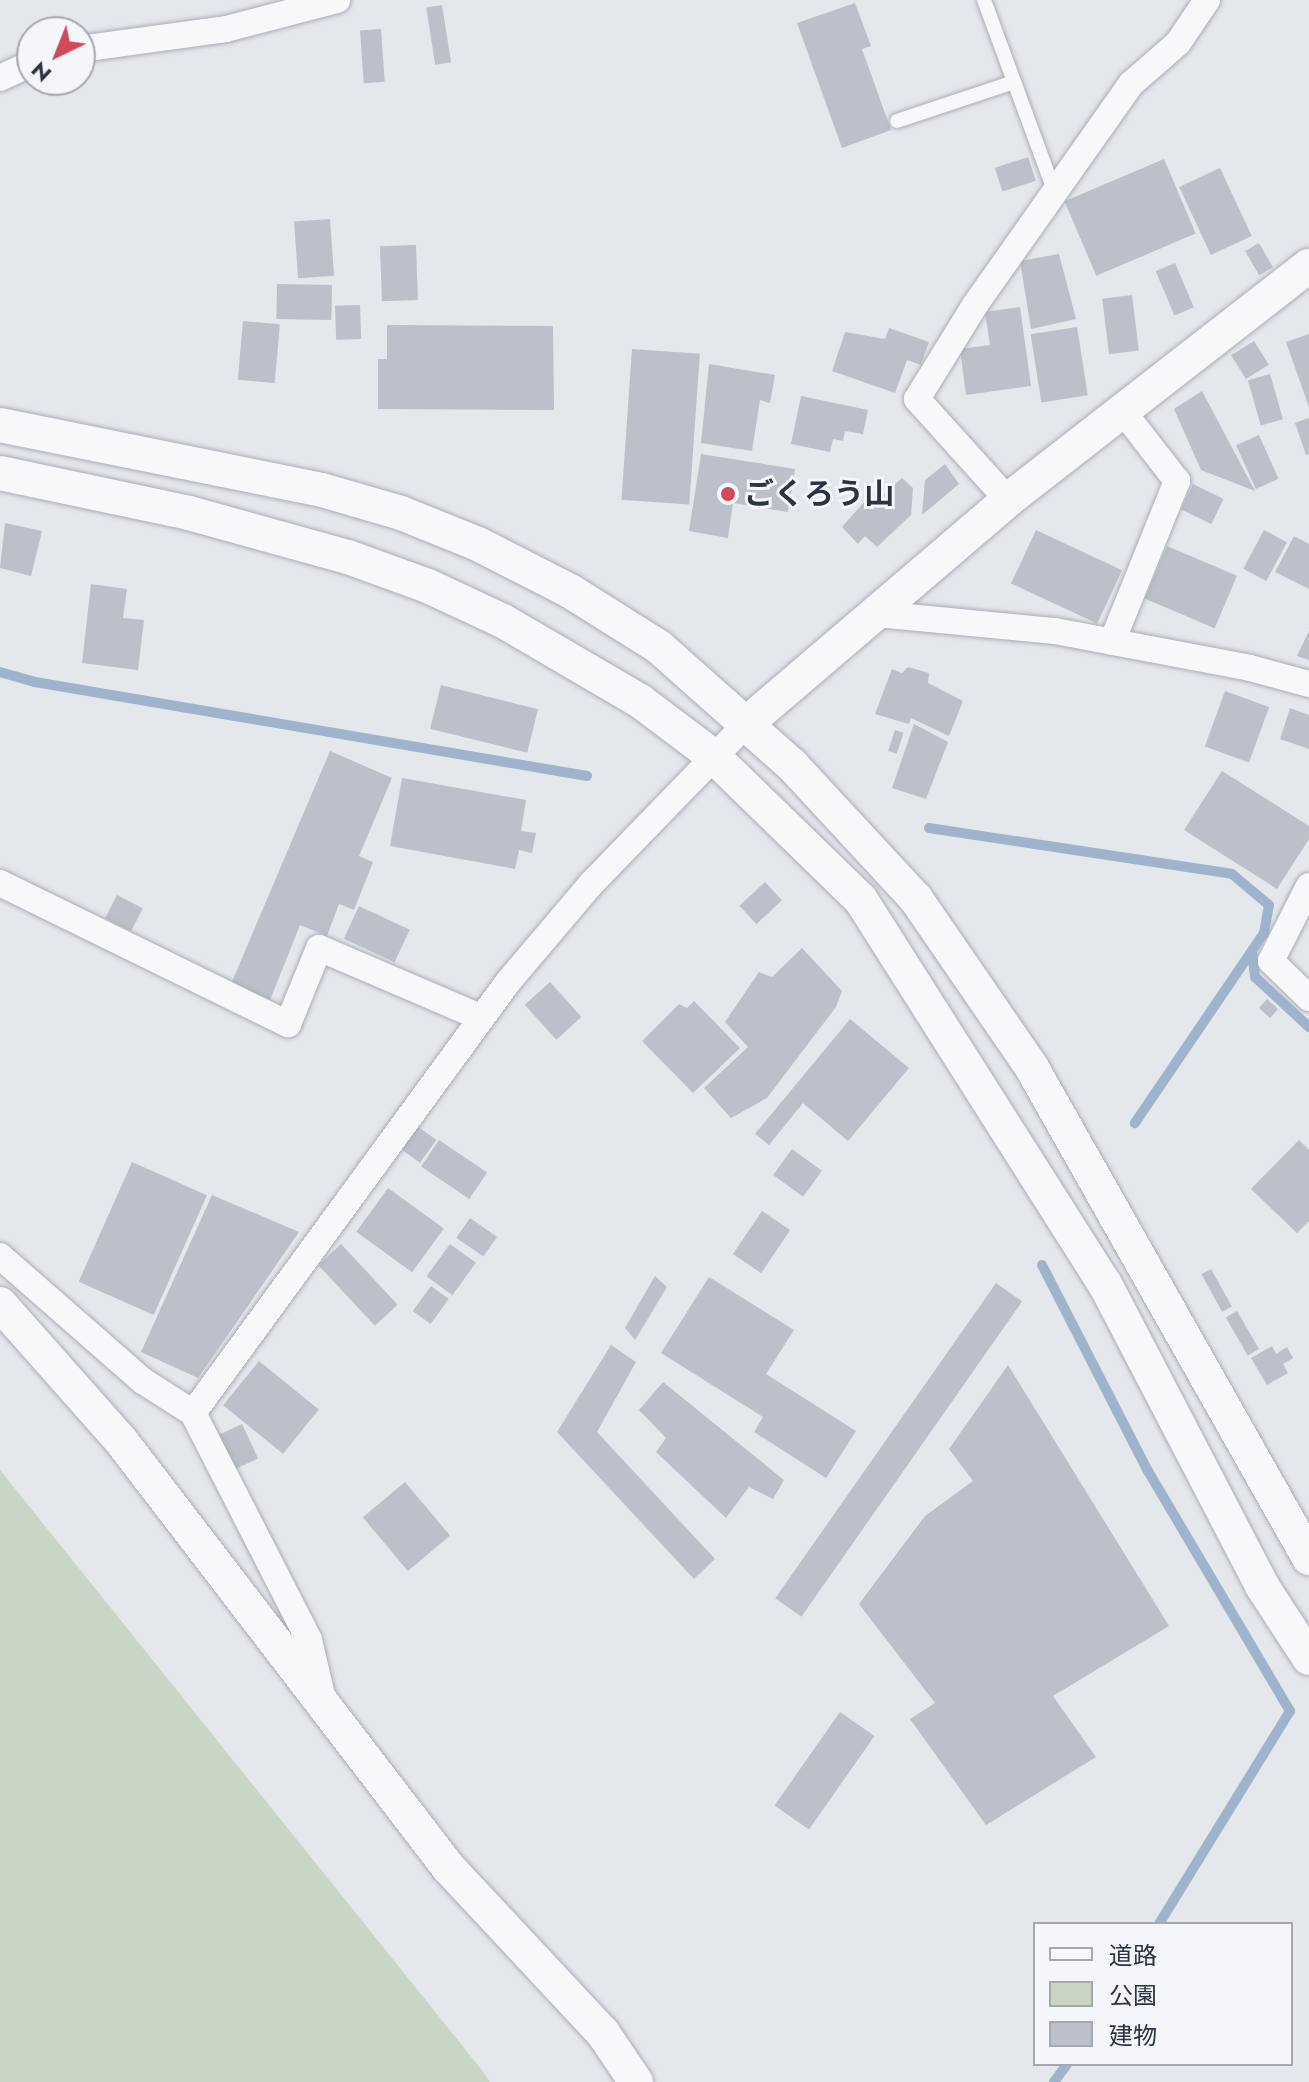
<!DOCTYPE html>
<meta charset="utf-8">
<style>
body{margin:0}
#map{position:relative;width:1309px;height:2082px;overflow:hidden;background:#e4e7ec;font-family:Jost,"Noto Sans JP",sans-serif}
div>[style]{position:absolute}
.green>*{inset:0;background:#c9d6c5}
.stream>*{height:10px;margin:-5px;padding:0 5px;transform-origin:5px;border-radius:5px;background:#9fb4cc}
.building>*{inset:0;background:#bbc0ca;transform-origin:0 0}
.roads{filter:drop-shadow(0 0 2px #a9aeb7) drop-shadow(0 0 2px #a9aeb7)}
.service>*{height:14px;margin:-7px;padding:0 7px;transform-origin:7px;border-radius:7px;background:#f7f8fa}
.minor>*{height:26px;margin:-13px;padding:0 13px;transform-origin:13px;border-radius:13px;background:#f7f8fa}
.tertiary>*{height:34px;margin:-17px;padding:0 17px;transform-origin:17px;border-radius:17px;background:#f7f8fa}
.dots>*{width:22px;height:22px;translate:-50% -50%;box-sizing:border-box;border:4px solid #f4f6f9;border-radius:50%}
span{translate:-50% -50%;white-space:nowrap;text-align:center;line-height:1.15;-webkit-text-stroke:6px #f4f6f9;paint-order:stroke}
.poi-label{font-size:30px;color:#2b3445;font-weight:700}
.left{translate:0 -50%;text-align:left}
.legend{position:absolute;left:1033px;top:1922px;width:260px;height:144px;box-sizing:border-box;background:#f4f6f9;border:2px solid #a4a8b1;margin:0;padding:10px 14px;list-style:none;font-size:24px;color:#2b3445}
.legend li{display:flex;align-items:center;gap:16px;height:40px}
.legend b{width:40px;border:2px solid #a4a8b1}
.north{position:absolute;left:16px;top:16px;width:80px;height:80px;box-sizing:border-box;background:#f4f6f9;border:2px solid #a4a8b1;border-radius:50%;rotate:223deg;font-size:22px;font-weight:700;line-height:32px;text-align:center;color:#2b3445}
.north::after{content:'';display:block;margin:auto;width:28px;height:36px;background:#d1495b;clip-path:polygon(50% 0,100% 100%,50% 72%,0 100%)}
</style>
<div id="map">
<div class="green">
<i style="clip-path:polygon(0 1470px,481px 2069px,490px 2082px,0 2082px)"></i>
</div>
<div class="stream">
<i style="left:0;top:672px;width:36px;rotate:16deg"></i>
<i style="left:35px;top:682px;width:560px;rotate:9.66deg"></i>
<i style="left:929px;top:828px;width:306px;rotate:8.6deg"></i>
<i style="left:1232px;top:874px;width:48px;rotate:40deg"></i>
<i style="left:1269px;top:905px;width:28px;rotate:100deg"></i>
<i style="left:1264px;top:933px;width:230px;rotate:124.2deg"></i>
<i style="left:1252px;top:952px;width:25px;rotate:83deg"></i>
<i style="left:1255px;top:977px;width:74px;rotate:42.8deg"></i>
<i style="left:1042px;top:1265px;width:232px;rotate:62.8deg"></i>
<i style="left:1148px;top:1471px;width:279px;rotate:59.4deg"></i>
<i style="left:1290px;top:1711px;width:250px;rotate:121.6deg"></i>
<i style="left:1054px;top:2082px;width:22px;rotate:-54deg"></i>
</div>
<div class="building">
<i style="clip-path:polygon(855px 3px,871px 46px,862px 49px,891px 130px,842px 148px,797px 23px)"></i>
<i style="left:442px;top:5px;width:58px;height:16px;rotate:81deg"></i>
<i style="left:381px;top:29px;width:53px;height:21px;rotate:86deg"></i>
<i style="left:1028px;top:157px;width:25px;height:35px;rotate:72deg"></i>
<i style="left:1164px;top:159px;width:81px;height:108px;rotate:67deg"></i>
<i style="left:1220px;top:168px;width:75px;height:45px;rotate:65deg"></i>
<i style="left:330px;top:219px;width:57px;height:36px;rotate:86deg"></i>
<i style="left:1259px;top:243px;width:28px;height:16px;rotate:60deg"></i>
<i style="left:416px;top:245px;width:55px;height:36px;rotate:88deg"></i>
<i style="clip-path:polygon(1059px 254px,1076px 319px,1031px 329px,1020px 261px)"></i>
<i style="left:1175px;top:263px;width:48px;height:21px;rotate:67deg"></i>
<i style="left:277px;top:284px;width:55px;height:35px;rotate:1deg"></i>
<i style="left:1132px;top:295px;width:56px;height:30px;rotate:83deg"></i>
<i style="left:360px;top:305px;width:34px;height:25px;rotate:88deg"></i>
<i style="clip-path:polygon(1020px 307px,1031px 386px,966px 395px,960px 349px,990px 345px,985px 312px)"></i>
<i style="left:243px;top:321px;width:37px;height:59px;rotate:5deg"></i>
<i style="clip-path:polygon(387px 325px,553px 326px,554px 410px,378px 409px,378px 359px,387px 359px)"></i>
<i style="left:1077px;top:327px;width:69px;height:47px;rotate:81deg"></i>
<i style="clip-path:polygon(889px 328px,929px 342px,921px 365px,907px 360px,895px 393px,832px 371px,845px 332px,885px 339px)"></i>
<i style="clip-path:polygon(1309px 334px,1309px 407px,1286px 342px)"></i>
<i style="left:1254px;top:341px;width:28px;height:27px;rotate:58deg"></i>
<i style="left:632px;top:349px;width:68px;height:151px;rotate:4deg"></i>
<i style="clip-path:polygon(709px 364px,775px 375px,770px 403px,760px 400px,752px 451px,701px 443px)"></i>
<i style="left:1270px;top:374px;width:47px;height:23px;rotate:74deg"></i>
<i style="clip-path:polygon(1202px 391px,1255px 491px,1201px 470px,1174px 409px)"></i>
<i style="clip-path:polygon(801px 396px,868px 410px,863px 434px,845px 431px,843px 441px,833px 439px,830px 452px,791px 444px)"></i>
<i style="clip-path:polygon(1309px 418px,1309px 454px,1306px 455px,1295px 423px)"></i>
<i style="left:1259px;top:435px;width:48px;height:25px;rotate:66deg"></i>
<i style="clip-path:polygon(701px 454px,795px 469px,788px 512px,733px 503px,728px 538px,689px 531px)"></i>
<i style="clip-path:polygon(945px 464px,959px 484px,922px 515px,925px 480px)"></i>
<i style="clip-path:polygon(902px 478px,913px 488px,911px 515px,877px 547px,865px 536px,858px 544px,842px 527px,873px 492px,879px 498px)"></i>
<i style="left:1193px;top:484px;width:34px;height:28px;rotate:26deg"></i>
<i style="clip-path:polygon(5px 523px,42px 531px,31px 576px,0 568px)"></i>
<i style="left:1036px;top:530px;width:95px;height:59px;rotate:25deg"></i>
<i style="left:1264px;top:530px;width:26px;height:44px;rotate:28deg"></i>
<i style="clip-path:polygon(1294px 536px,1309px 544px,1309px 589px,1275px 572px)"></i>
<i style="left:1167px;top:546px;width:76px;height:57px;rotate:23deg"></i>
<i style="clip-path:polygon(91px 584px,127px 589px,123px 618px,144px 620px,138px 670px,82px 663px)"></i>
<i style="clip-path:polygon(1309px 631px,1309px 660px,1297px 656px)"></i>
<i style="clip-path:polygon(908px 667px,929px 673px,928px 683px,963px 701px,949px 736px,911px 718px,909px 724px,875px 714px,892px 669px,902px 673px)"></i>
<i style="left:441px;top:685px;width:100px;height:45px;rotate:14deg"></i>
<i style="left:1225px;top:691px;width:47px;height:59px;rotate:20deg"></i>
<i style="clip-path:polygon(1290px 708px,1309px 715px,1309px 749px,1280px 739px)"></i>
<i style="clip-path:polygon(914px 724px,948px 742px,926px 799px,892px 788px)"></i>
<i style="left:895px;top:730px;width:9px;height:22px;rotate:18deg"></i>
<i style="clip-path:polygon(330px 751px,392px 778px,359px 856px,373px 862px,354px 910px,339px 904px,327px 936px,300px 925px,270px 1000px,231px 984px)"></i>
<i style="clip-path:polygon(1222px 771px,1309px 826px,1309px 839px,1277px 889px,1184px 830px)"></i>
<i style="clip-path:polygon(402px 778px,526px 800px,521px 831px,536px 833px,532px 853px,519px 850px,515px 869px,390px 846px)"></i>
<i style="left:765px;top:882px;width:25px;height:35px;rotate:47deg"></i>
<i style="left:117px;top:895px;width:29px;height:26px;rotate:27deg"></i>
<i style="left:359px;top:906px;width:56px;height:36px;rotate:25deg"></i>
<i style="clip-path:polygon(802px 948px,842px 991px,836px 1007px,767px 1098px,731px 1118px,704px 1088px,748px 1047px,725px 1022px,759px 972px,772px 977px)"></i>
<i style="left:550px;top:982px;width:47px;height:34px;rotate:48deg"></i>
<i style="left:1267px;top:999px;width:15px;height:12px;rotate:42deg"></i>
<i style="clip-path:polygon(694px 1001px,740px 1048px,693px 1093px,642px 1041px,679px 1004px,687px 1008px)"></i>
<i style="clip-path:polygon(850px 1019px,909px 1068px,848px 1141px,803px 1103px,769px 1145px,755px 1134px)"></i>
<i style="left:417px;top:1126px;width:24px;height:28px;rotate:36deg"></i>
<i style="left:439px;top:1140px;width:58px;height:32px;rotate:34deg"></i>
<i style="clip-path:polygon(1299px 1140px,1309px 1150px,1309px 1221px,1297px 1233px,1251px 1189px)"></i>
<i style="left:792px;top:1149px;width:37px;height:32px;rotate:36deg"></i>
<i style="left:132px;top:1162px;width:82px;height:131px;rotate:24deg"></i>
<i style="left:388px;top:1188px;width:69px;height:54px;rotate:36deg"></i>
<i style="clip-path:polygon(212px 1195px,299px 1232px,198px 1378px,141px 1352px)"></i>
<i style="left:762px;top:1211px;width:34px;height:52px;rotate:34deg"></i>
<i style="left:470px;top:1218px;width:33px;height:24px;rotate:35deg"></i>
<i style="left:341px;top:1244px;width:83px;height:31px;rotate:47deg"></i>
<i style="left:450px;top:1244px;width:32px;height:40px;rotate:36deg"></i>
<i style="left:1211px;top:1269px;width:43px;height:11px;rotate:61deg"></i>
<i style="clip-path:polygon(655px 1276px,667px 1287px,635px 1340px,625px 1328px)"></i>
<i style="clip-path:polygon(709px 1277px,794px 1330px,766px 1374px,856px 1431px,826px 1478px,754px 1432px,763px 1417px,661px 1353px)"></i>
<i style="left:996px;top:1283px;width:32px;height:385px;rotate:35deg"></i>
<i style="left:431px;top:1286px;width:22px;height:31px;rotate:36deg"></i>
<i style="left:1237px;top:1311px;width:44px;height:13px;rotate:60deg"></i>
<i style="clip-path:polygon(611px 1345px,636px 1362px,597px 1432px,715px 1559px,694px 1579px,557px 1432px)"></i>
<i style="clip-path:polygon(1272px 1346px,1276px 1354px,1287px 1347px,1293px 1358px,1283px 1364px,1288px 1373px,1267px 1385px,1251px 1358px)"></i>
<i style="left:259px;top:1361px;width:77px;height:57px;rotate:39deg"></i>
<i style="clip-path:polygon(1008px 1365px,1169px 1626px,1053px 1696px,1096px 1757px,986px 1825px,910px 1719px,935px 1703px,859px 1604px,925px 1516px,973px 1481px,949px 1449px)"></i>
<i style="clip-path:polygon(663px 1382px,784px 1480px,773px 1499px,749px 1487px,726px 1518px,656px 1452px,666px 1438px,639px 1410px)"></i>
<i style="left:242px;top:1424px;width:38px;height:27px;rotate:65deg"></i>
<i style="left:405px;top:1482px;width:70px;height:55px;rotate:50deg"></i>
<i style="left:840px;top:1712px;width:42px;height:114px;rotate:35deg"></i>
</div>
<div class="roads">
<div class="service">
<i style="left:984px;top:0;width:202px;rotate:69.8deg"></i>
<i style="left:897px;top:121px;width:123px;rotate:-18.4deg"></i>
</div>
<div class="minor">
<i style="left:80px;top:49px;width:147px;rotate:-7.8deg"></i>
<i style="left:226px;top:29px;width:115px;rotate:-14.6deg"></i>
<i style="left:0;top:78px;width:35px;rotate:-25deg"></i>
<i style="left:1008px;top:500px;width:136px;rotate:-132deg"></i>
<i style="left:917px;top:399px;width:110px;rotate:-58.3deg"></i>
<i style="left:975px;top:305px;width:271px;rotate:-54.8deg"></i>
<i style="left:1131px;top:84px;width:62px;rotate:-41.1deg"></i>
<i style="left:1178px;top:43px;width:52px;rotate:-56deg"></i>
<i style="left:877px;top:614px;width:179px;rotate:5.5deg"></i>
<i style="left:1055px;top:631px;width:198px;rotate:10.7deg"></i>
<i style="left:1250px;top:668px;width:61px;rotate:15.2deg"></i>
<i style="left:1112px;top:642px;width:174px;rotate:-68deg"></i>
<i style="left:1177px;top:481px;width:90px;rotate:-127.8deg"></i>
<i style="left:0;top:883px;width:321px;rotate:26.1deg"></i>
<i style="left:288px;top:1024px;width:82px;rotate:-67.8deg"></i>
<i style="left:319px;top:948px;width:177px;rotate:23.2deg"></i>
<i style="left:1309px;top:886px;width:84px;rotate:116.9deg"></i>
<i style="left:1271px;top:961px;width:53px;rotate:44.2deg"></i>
<i style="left:0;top:1256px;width:190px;rotate:41.2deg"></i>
<i style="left:143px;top:1381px;width:59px;rotate:32.6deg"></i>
<i style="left:193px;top:1413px;width:255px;rotate:62.9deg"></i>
<i style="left:309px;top:1640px;width:66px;rotate:76.8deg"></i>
<i style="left:193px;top:1413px;width:534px;rotate:-53.84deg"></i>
<i style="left:508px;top:982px;width:128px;rotate:-49.7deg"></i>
<i style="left:591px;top:884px;width:223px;rotate:-45.9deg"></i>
</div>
<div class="tertiary">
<i style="left:0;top:425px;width:328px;rotate:11.4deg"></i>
<i style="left:322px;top:490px;width:82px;rotate:16.2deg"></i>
<i style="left:401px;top:513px;width:83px;rotate:21.9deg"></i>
<i style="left:478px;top:544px;width:103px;rotate:27.1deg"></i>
<i style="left:570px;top:591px;width:105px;rotate:32.2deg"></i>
<i style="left:659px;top:647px;width:178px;rotate:41.6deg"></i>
<i style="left:792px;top:765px;width:183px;rotate:47.2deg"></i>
<i style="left:916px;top:899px;width:205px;rotate:55.5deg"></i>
<i style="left:1032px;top:1068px;width:563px;rotate:60.52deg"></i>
<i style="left:0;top:473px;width:193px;rotate:11.9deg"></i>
<i style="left:189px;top:513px;width:165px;rotate:15.5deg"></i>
<i style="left:348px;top:557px;width:85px;rotate:19.9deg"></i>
<i style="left:428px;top:586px;width:83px;rotate:25deg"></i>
<i style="left:503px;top:621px;width:159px;rotate:30.3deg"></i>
<i style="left:640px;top:701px;width:91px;rotate:37deg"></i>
<i style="left:713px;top:756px;width:206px;rotate:44.2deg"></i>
<i style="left:861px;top:900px;width:455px;rotate:57.6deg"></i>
<i style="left:1105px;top:1284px;width:340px;rotate:62.5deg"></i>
<i style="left:1262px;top:1586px;width:86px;rotate:56.9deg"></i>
<i style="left:746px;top:724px;width:345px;rotate:-40.5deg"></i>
<i style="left:1008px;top:500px;width:381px;rotate:-37.9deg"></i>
<i style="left:0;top:1304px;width:184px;rotate:48.5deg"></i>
<i style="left:122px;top:1442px;width:536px;rotate:52.51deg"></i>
<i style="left:448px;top:1867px;width:227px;rotate:47deg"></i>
<i style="left:603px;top:2033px;width:59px;rotate:56deg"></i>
</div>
</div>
<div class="dots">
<i style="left:728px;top:494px;background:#d1495b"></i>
</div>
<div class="poi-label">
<span class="left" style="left:744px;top:494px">ごくろう山</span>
</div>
<ul class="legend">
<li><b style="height:10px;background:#f7f8fa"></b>道路</li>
<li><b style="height:22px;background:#c9d6c5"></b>公園</li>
<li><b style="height:22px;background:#bbc0ca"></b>建物</li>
</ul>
<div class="north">N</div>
</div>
